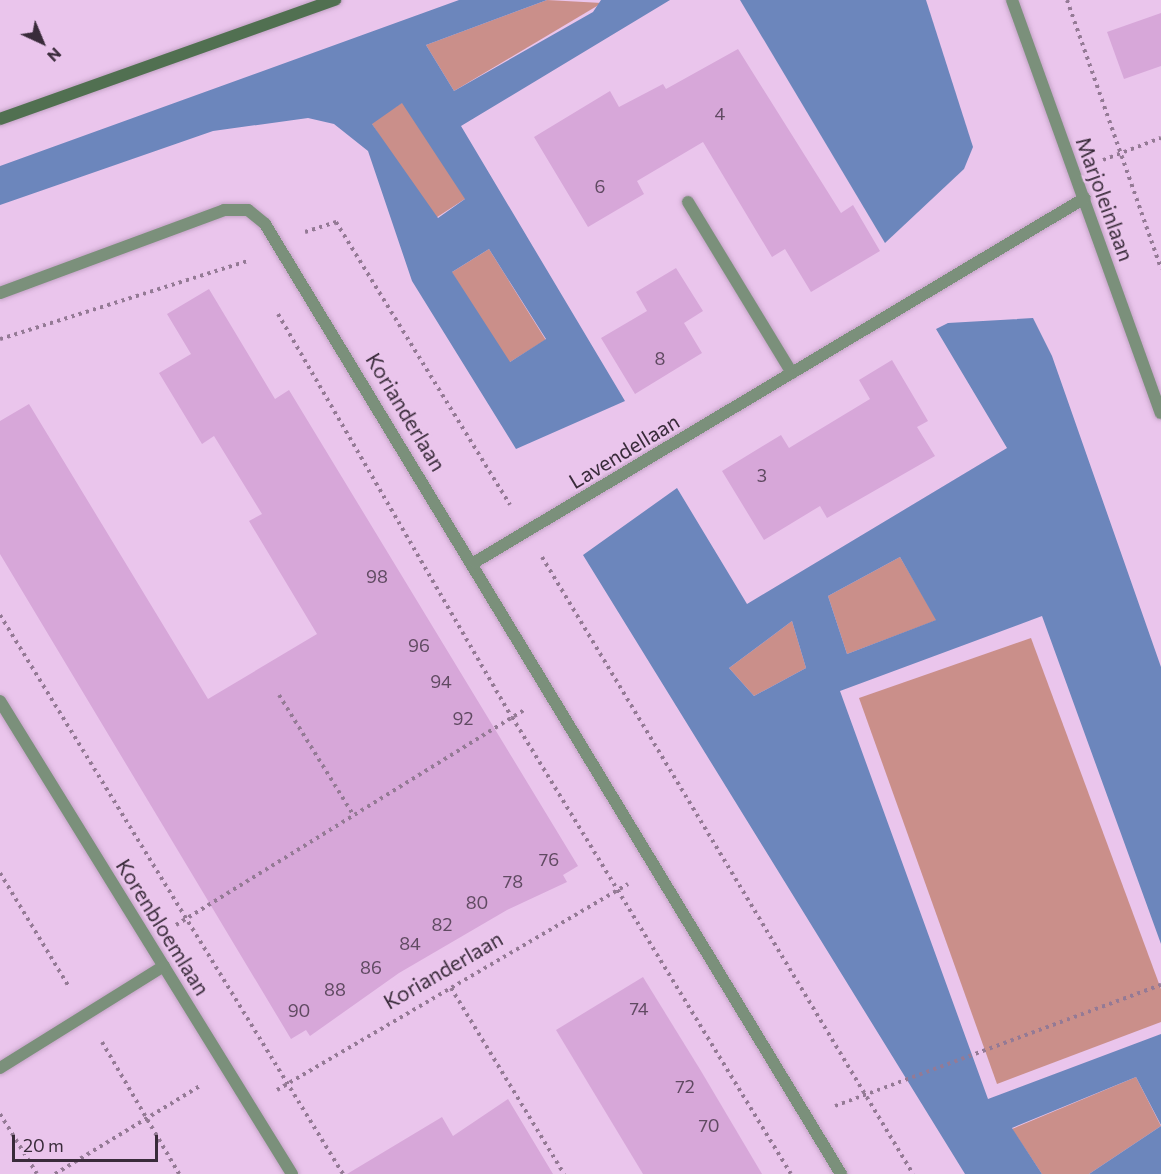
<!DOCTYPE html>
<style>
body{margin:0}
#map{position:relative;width:1161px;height:1174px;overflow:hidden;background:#eac5ec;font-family:Commissioner,sans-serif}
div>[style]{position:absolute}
.green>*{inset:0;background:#ca8f8a;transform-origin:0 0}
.water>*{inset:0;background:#6c86bc}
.building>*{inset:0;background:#d7a7d9}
.path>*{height:4px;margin-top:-2px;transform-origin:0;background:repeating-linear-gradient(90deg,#947a95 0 3px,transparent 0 7.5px)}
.roads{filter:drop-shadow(0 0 2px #c3a3c5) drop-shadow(0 0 2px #c3a3c5)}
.street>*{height:12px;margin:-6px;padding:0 6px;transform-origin:6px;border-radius:6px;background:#7b907b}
.secondary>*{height:12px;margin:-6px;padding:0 6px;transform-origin:6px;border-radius:6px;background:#517051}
span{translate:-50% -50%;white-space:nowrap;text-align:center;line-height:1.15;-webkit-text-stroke:4.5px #eac5ec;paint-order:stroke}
.number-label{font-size:18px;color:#604a62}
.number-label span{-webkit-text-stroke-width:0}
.street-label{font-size:21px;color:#392b3a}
.north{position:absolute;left:12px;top:12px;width:60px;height:60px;-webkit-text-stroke:4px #eac5ec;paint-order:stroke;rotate:136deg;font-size:16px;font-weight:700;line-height:24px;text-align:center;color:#392b3a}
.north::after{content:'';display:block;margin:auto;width:21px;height:27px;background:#392b3a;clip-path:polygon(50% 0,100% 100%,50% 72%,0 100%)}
.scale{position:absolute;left:12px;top:1135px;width:146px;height:27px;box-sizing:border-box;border:3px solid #392b3a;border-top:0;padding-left:8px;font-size:18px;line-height:21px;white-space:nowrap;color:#392b3a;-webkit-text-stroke:4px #eac5ec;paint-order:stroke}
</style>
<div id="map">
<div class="green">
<i style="clip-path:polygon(547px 0,602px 3px,454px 91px,426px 45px)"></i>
<i style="left:403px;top:102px;width:115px;height:38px;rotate:57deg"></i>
<i style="left:489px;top:249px;width:107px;height:44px;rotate:58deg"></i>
<i style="clip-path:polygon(900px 557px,937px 620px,847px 654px,828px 596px)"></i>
<i style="clip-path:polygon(792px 621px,806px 668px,754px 696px,729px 668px)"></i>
<i style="clip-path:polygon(1031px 638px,1161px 989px,1161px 1022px,997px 1084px,859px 698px)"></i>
<i style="clip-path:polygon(1136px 1077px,1161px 1126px,1089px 1174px,1042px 1174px,1012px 1129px)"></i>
</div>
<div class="water">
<i style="clip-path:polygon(evenodd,459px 0,547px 0,426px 45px,454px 91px,593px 12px,601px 0,670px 0,461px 126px,625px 401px,516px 449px,412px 281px,368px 151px,334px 124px,308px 118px,213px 131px,0 205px,0 166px,459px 0,402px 103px,465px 199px,438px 218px,372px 124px,402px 103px,459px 0,489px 249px,546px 339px,510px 362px,452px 272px,489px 249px)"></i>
<i style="clip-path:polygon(740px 0,926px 0,973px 147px,964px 169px,885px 243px)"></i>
<i style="clip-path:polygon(evenodd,1033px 318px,1052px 356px,1161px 667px,1161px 944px,1042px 616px,840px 691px,988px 1099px,1161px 1034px,1161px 1125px,1136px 1077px,1012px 1128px,1042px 1174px,965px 1174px,583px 555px,677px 488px,747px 604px,1007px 448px,936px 329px,948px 323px,1033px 318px,900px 557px,936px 620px,847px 654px,828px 596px,900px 557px,1033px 318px,792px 621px,806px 668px,754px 696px,729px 668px,792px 621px)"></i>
<i style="clip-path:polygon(1161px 1126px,1161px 1174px,1089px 1174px)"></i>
</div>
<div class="building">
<i style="clip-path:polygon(1161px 13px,1161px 66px,1124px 79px,1107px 32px)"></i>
<i style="clip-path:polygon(738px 49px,841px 213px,853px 205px,880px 251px,811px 292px,785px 249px,772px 257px,703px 142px,637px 181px,644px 194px,588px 227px,534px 137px,610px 91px,619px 107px,663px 84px,666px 89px)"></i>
<i style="clip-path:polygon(676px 268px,703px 311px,684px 323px,702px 353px,635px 394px,601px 338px,647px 311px,636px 292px)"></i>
<i style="clip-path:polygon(209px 289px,275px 399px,289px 390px,578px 866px,563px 875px,567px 882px,507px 910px,399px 973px,310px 1036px,306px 1030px,291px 1039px,0 554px,0 421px,29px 404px,208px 699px,317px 634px,249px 521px,262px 514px,214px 436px,202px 444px,159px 373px,191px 354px,167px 314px)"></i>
<i style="clip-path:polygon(892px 360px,928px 421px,917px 427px,935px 456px,827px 518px,820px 506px,764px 540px,722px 471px,781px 435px,789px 448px,870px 399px,859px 380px)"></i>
<i style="clip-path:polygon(643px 977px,701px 1071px,762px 1174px,643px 1174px,556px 1030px)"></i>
<i style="clip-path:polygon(508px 1099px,553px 1174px,347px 1174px,442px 1117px,453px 1136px)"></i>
</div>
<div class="path">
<i style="left:1067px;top:0;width:285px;rotate:70.7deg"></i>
<i style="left:1103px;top:160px;width:62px;rotate:-20.8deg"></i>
<i style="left:305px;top:232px;width:33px;rotate:-18deg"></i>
<i style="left:336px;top:222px;width:332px;rotate:58.4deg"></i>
<i style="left:278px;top:314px;width:466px;rotate:59.9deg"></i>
<i style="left:512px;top:717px;width:535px;rotate:58.6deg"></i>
<i style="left:0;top:339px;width:260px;rotate:-17.5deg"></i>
<i style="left:542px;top:557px;width:720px;rotate:58.98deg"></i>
<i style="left:0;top:615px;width:656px;rotate:58.47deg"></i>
<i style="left:279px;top:695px;width:142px;rotate:58.2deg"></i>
<i style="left:0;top:873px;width:133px;rotate:58.8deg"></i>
<i style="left:176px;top:925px;width:409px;rotate:-31.7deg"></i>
<i style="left:451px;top:988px;width:218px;rotate:58.7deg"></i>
<i style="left:102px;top:1042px;width:153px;rotate:59.7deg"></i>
<i style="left:277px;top:1090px;width:407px;rotate:-30.4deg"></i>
<i style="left:835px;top:1106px;width:348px;rotate:-20.4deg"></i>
<i style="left:0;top:1114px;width:70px;rotate:58.3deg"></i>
<i style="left:55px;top:1174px;width:170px;rotate:-31.3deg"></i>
</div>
<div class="roads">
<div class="street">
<i style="left:1012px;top:0;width:439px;rotate:70.2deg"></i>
<i style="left:688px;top:202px;width:200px;rotate:58.7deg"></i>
<i style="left:0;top:293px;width:239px;rotate:-20.3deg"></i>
<i style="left:224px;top:210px;width:24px"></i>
<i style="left:248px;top:210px;width:22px;rotate:39deg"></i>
<i style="left:265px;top:224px;width:1111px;rotate:58.77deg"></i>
<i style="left:475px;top:562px;width:710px;rotate:-30.83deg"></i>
<i style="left:0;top:701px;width:556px;rotate:58.31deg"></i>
<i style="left:0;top:1068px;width:193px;rotate:-31.9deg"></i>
</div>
<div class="secondary">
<i style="left:0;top:119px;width:356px;rotate:-19.6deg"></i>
</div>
</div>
<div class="number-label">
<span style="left:720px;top:113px">4</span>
<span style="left:600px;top:186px">6</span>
<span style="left:660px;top:358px">8</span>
<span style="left:762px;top:475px">3</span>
<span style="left:377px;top:576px">98</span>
<span style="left:419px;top:645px">96</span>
<span style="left:441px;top:681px">94</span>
<span style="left:463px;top:718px">92</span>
<span style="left:549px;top:859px">76</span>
<span style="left:513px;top:881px">78</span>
<span style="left:477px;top:902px">80</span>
<span style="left:442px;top:924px">82</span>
<span style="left:410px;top:943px">84</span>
<span style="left:371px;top:967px">86</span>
<span style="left:335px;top:989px">88</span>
<span style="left:639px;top:1008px">74</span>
<span style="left:299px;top:1010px">90</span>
<span style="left:685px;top:1086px">72</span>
<span style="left:709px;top:1125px">70</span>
</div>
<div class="street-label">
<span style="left:1105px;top:199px;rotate:70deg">Marjoleinlaan</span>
<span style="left:406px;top:412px;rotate:59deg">Korianderlaan</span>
<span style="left:624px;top:451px;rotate:-31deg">Lavendellaan</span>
<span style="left:163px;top:927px;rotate:58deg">Korenbloemlaan</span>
<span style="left:443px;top:970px;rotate:-30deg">Korianderlaan</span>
</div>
<div class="north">N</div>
<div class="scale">20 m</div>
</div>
